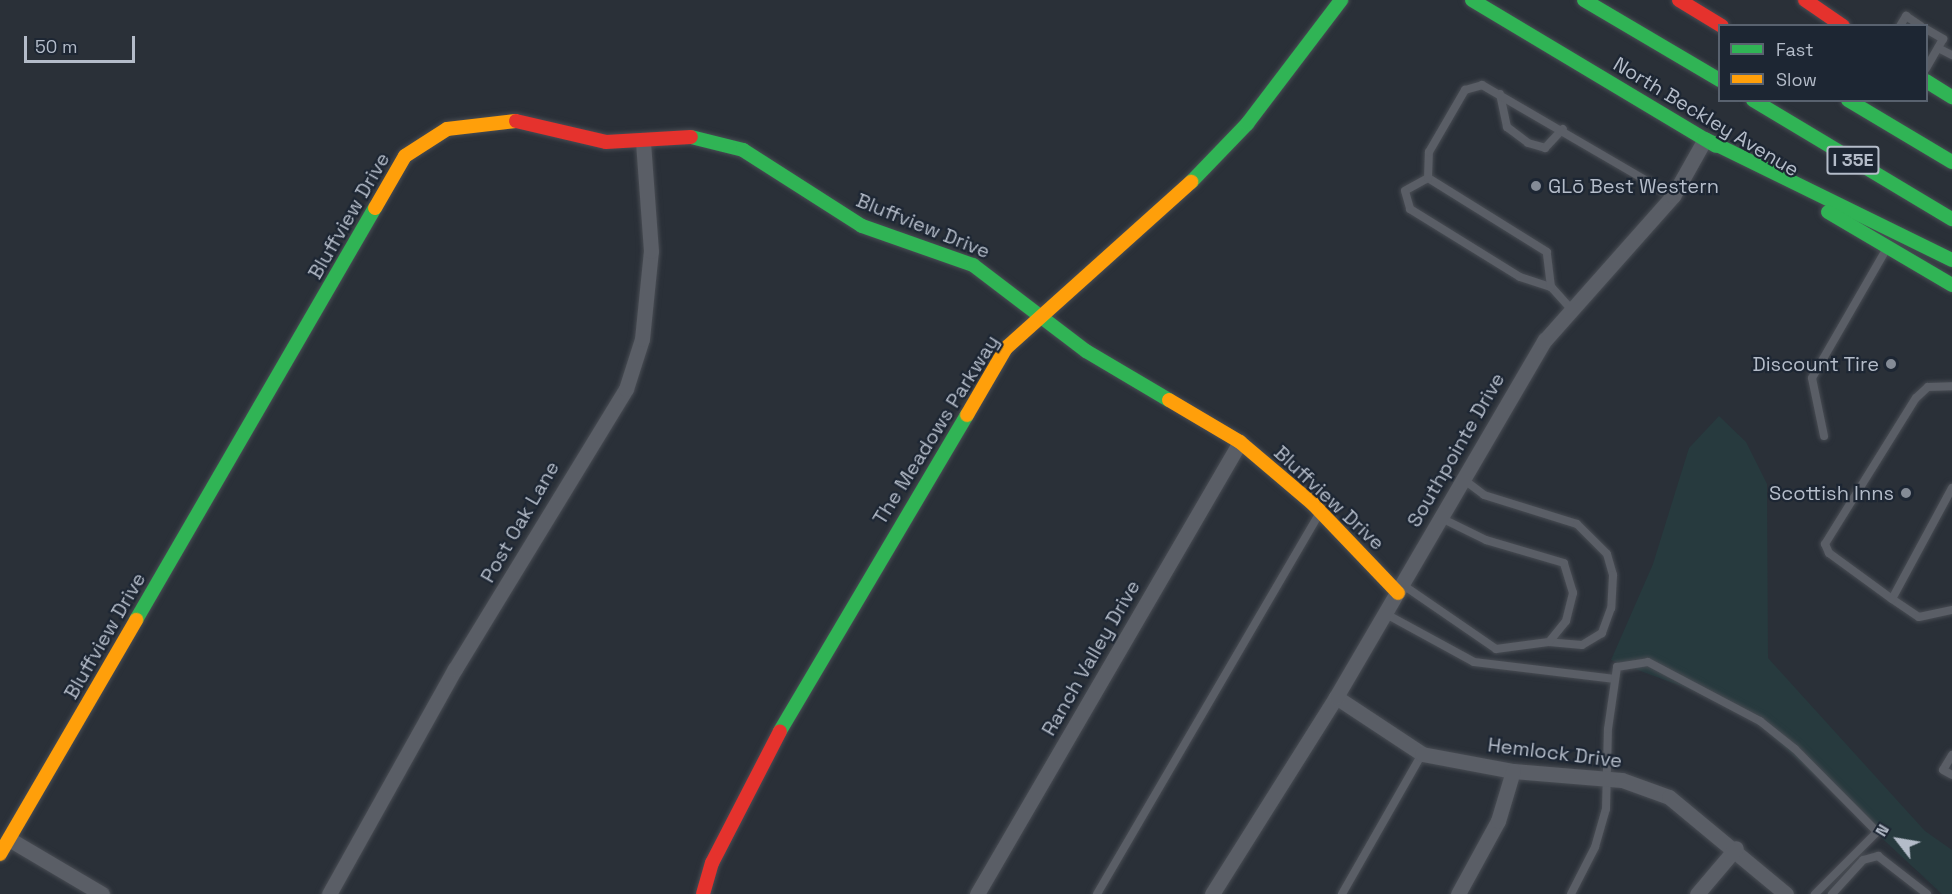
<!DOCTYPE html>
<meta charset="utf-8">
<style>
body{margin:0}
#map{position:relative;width:1952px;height:894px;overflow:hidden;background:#2a3038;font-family:"Space Grotesk",sans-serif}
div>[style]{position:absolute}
.green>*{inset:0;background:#273a3e}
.roads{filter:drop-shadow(0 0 2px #484c53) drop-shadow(0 0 2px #484c53)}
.lane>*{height:8px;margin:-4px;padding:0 4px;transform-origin:4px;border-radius:4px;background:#5a5e66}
.street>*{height:15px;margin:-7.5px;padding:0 7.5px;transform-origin:7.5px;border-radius:7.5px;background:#5a5e66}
.fast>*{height:14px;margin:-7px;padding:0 7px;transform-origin:7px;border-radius:7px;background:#30b455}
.slow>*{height:14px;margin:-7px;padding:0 7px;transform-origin:7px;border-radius:7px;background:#ff9f0a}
.jam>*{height:14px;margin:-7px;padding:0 7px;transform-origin:7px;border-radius:7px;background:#e5322d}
.dots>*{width:16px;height:16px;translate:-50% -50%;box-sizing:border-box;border:3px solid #1d2633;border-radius:50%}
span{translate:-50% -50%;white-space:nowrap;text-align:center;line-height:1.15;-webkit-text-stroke:4.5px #1d2633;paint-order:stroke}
.shield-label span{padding:2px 4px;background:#1d2633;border:2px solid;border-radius:4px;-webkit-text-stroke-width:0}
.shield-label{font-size:18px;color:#b4bcc9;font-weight:700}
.street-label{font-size:20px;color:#b4bcc9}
.poi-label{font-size:20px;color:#b4bcc9}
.left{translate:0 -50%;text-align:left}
.right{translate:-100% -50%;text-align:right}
.legend{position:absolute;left:1718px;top:24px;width:210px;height:78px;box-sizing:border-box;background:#1d2633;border:2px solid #59626f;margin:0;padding:8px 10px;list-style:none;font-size:18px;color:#b4bcc9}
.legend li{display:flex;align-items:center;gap:12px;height:30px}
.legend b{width:30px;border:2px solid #59626f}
.north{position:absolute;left:1868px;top:810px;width:60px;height:60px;-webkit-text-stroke:4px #1d2633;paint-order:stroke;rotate:301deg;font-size:16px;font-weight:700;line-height:24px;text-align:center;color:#b4bcc9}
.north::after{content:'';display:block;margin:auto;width:21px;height:27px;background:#b4bcc9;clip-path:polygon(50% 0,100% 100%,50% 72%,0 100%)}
.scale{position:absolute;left:24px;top:36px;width:111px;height:27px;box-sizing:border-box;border:3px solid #b4bcc9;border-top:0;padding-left:8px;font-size:18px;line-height:21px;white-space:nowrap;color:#b4bcc9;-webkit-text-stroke:4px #1d2633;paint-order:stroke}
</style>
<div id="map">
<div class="green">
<i style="clip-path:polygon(1719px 416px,1746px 442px,1767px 484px,1768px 658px,1925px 831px,1952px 850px,1952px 894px,1942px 894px,1743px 709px,1611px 660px,1653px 564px,1689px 448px)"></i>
</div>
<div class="roads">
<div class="lane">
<i style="left:1900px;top:26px;width:12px;rotate:-59deg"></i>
<i style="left:1906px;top:16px;width:18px;rotate:34deg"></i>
<i style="left:1926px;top:29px;width:20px;rotate:30deg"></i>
<i style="left:1943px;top:39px;width:34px;rotate:120deg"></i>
<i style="left:1938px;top:48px;width:16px;rotate:27deg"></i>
<i style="left:1500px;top:94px;width:34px;rotate:78deg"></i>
<i style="left:1507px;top:127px;width:26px;rotate:37deg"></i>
<i style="left:1528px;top:143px;width:18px;rotate:16deg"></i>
<i style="left:1545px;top:148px;width:26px;rotate:-47deg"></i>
<i style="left:1428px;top:178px;width:26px;rotate:151deg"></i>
<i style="left:1405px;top:191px;width:19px;rotate:74deg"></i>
<i style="left:1410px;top:209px;width:129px;rotate:31.7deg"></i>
<i style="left:1520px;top:277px;width:33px;rotate:18deg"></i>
<i style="left:1572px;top:310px;width:31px;rotate:-132deg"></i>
<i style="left:1551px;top:287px;width:35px;rotate:-97deg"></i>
<i style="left:1547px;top:252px;width:140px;rotate:-148.1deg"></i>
<i style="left:1428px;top:178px;width:26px;rotate:-88deg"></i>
<i style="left:1429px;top:152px;width:72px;rotate:-59.9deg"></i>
<i style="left:1465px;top:90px;width:18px;rotate:-16deg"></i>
<i style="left:1482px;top:85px;width:221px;rotate:30.2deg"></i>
<i style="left:1824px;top:436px;width:59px;rotate:-101.7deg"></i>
<i style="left:1812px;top:378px;width:150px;rotate:-60deg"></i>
<i style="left:1463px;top:479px;width:26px;rotate:37deg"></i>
<i style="left:1484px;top:495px;width:97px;rotate:17.3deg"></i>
<i style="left:1577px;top:524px;width:42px;rotate:45deg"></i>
<i style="left:1607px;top:554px;width:22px;rotate:74deg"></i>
<i style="left:1613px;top:575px;width:33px;rotate:93deg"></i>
<i style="left:1611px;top:608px;width:27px;rotate:110deg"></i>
<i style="left:1602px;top:633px;width:23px;rotate:149deg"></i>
<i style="left:1582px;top:645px;width:33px;rotate:-175deg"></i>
<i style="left:1952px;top:488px;width:126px;rotate:118.4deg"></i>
<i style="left:1892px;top:599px;width:32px;rotate:34deg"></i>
<i style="left:1919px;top:617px;width:34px;rotate:-12deg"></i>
<i style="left:1403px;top:585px;width:113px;rotate:34.5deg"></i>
<i style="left:1496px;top:649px;width:53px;rotate:-7.5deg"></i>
<i style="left:1549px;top:642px;width:27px;rotate:-51deg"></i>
<i style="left:1566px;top:621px;width:29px;rotate:-76deg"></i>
<i style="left:1573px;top:593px;width:31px;rotate:-107deg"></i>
<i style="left:1564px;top:563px;width:81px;rotate:-163.6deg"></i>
<i style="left:1486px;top:540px;width:50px;rotate:-153.9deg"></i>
<i style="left:1892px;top:599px;width:78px;rotate:-143.9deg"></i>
<i style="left:1829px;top:553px;width:10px;rotate:-114deg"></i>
<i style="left:1825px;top:544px;width:172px;rotate:-58.1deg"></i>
<i style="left:1916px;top:398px;width:16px;rotate:-43deg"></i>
<i style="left:1928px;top:387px;width:24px;rotate:-2deg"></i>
<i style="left:1386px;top:614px;width:100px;rotate:28.6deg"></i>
<i style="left:1474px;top:662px;width:142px;rotate:6.9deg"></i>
<i style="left:1952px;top:755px;width:17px;rotate:121deg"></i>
<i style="left:1943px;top:770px;width:10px;rotate:29deg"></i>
<i style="left:1097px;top:894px;width:441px;rotate:-59.7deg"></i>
<i style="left:1342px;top:894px;width:161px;rotate:-60.3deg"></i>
<i style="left:1571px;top:894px;width:53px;rotate:-62.9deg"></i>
<i style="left:1595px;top:847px;width:40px;rotate:-74deg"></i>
<i style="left:1606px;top:809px;width:80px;rotate:-88.6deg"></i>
<i style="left:1608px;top:729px;width:63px;rotate:-81.7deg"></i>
<i style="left:1617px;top:667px;width:31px;rotate:-9deg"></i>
<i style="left:1648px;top:662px;width:127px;rotate:27.8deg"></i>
<i style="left:1760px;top:721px;width:45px;rotate:38.7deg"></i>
<i style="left:1795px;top:749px;width:117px;rotate:45.3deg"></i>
<i style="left:1877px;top:832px;width:88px;rotate:135deg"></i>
<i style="left:1832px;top:894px;width:46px;rotate:-47.6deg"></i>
<i style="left:1863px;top:860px;width:16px;rotate:-15deg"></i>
<i style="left:1878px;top:856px;width:62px;rotate:37.8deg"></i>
</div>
<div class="street">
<i style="left:1336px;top:697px;width:103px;rotate:33.5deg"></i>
<i style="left:1422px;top:754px;width:93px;rotate:10.6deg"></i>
<i style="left:1513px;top:771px;width:109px;rotate:4.7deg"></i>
<i style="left:1622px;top:780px;width:50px;rotate:19.9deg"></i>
<i style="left:1669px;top:797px;width:152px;rotate:39.7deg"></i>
<i style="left:9px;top:839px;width:108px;rotate:30.6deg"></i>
<i style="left:329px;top:894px;width:258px;rotate:-60.8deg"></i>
<i style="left:455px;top:669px;width:328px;rotate:-58.6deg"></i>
<i style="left:626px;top:389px;width:52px;rotate:-72.3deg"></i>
<i style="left:642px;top:339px;width:88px;rotate:-84.2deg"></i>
<i style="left:651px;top:251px;width:108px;rotate:-94.2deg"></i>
<i style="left:977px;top:894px;width:523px;rotate:-59.81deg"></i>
<i style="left:1212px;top:894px;width:233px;rotate:-57.8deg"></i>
<i style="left:1336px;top:697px;width:414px;rotate:-59.7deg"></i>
<i style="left:1545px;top:340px;width:193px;rotate:-48.4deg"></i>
<i style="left:1673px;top:196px;width:65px;rotate:-60.7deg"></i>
<i style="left:1458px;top:894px;width:83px;rotate:-61.3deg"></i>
<i style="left:1498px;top:821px;width:52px;rotate:-73.3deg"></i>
<i style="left:1697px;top:894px;width:60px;rotate:-49.7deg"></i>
</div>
<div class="fast">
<i style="left:1472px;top:0;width:284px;rotate:30.9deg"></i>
<i style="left:1584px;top:0;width:158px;rotate:30.5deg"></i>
<i style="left:1926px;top:81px;width:31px;rotate:32deg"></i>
<i style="left:1753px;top:100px;width:232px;rotate:30.9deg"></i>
<i style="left:1848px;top:100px;width:121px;rotate:30.8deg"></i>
<i style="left:691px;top:137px;width:54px;rotate:14deg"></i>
<i style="left:743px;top:150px;width:141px;rotate:32.6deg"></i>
<i style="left:862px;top:226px;width:118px;rotate:19.4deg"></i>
<i style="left:973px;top:265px;width:142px;rotate:37.3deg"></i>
<i style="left:1086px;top:351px;width:96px;rotate:30.6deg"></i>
<i style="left:1705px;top:139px;width:275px;rotate:26.1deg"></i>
<i style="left:1191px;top:182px;width:81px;rotate:-46deg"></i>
<i style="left:1247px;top:124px;width:156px;rotate:-52.8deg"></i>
<i style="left:1828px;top:212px;width:144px;rotate:30.5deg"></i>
<i style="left:136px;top:620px;width:476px;rotate:-59.9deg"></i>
<i style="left:780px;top:731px;width:367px;rotate:-59.4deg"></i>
</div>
<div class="slow">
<i style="left:375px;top:208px;width:60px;rotate:-60deg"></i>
<i style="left:405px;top:156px;width:50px;rotate:-32.7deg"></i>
<i style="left:447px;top:129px;width:69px;rotate:-6.6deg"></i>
<i style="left:1169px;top:400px;width:82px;rotate:30.6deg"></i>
<i style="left:1240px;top:442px;width:96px;rotate:40.3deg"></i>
<i style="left:1313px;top:504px;width:123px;rotate:46.3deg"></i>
<i style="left:967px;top:415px;width:78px;rotate:-59.8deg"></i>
<i style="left:1006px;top:348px;width:249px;rotate:-41.9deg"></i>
<i style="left:0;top:854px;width:271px;rotate:-59.8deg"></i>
</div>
<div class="jam">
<i style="left:1679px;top:0;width:50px;rotate:31.2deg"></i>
<i style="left:1805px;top:0;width:46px;rotate:34.4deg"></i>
<i style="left:516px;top:121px;width:92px;rotate:13.1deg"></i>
<i style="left:606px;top:142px;width:85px;rotate:-3.4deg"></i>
<i style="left:703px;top:894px;width:32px;rotate:-74deg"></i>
<i style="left:712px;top:863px;width:148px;rotate:-62.7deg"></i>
</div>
</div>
<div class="dots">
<i style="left:1536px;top:186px;background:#848b96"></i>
<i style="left:1891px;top:364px;background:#848b96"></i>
<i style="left:1906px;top:493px;background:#848b96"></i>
</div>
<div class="shield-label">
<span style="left:1853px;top:160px">I 35E</span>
</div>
<div class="street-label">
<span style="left:1706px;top:117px;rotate:31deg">North Beckley Avenue</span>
<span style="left:349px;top:216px;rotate:-60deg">Bluffview Drive</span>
<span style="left:923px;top:226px;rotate:22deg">Bluffview Drive</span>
<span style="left:936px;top:430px;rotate:-58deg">The Meadows Parkway</span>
<span style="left:1456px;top:450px;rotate:-60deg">Southpointe Drive</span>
<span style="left:1329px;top:498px;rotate:43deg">Bluffview Drive</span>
<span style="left:520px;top:522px;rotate:-60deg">Post Oak Lane</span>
<span style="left:105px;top:636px;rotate:-60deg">Bluffview Drive</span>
<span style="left:1091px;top:658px;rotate:-60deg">Ranch Valley Drive</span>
<span style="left:1555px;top:753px;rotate:7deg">Hemlock Drive</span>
</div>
<div class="poi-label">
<span class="left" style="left:1548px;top:186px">GLō Best Western</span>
<span class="right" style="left:1879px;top:364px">Discount Tire</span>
<span class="right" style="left:1894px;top:493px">Scottish Inns</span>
</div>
<ul class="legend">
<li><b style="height:8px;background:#30b455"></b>Fast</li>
<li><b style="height:8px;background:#ff9f0a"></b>Slow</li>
</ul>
<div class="north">N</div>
<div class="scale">50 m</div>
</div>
